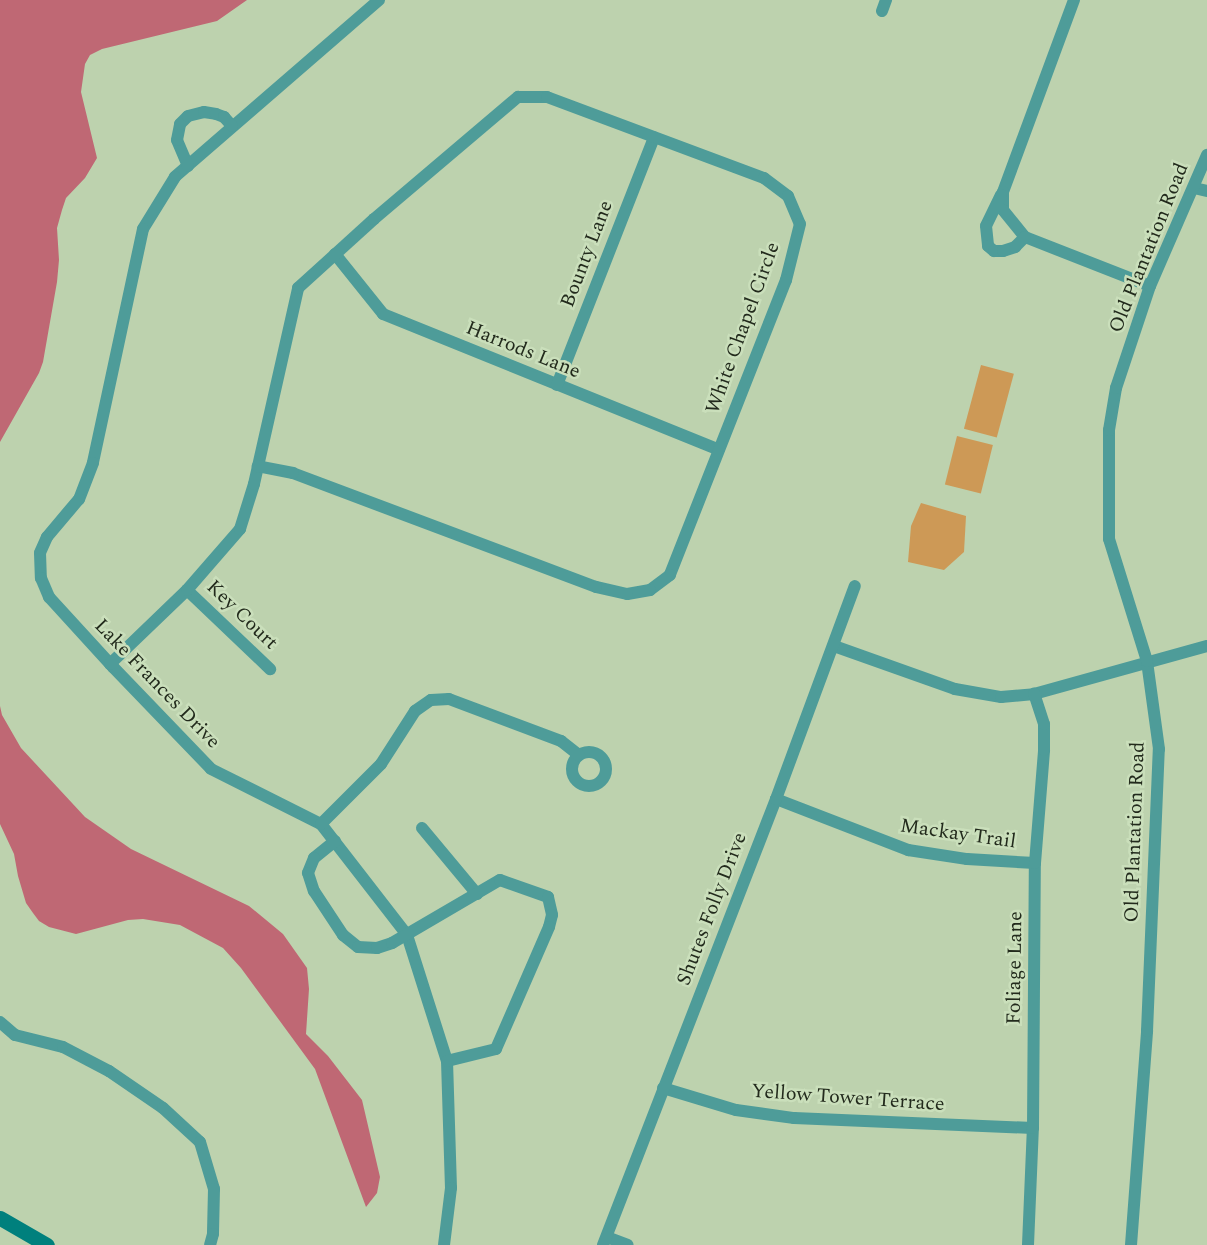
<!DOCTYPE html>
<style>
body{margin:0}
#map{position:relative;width:1207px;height:1245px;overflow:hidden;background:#bdd2ae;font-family:Spectral,serif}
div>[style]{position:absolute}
.green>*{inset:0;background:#cd9956;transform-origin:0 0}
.water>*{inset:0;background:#bf6874}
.minor>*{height:12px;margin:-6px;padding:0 6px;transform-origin:6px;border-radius:6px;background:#4e9c99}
.minor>.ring{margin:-6px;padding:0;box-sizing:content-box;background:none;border:12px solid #4e9c99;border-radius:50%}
.secondary>*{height:15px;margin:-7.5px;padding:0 7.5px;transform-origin:7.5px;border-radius:7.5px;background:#00807d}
span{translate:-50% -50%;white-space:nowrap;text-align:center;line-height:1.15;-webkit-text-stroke:5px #cadfbb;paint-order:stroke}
.street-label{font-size:20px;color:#222a1c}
</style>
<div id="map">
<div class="green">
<i style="left:981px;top:365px;width:34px;height:66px;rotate:15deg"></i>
<i style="left:957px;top:436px;width:37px;height:50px;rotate:14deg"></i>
<i style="clip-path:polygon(921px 503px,966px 516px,964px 552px,944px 570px,908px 562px,911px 526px)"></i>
</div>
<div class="water">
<i style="clip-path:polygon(0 0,247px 0,217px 21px,102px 49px,90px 55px,85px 64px,81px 92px,97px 158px,85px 178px,66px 198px,62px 210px,57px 228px,59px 260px,57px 282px,43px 362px,39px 373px,0 442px)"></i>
<i style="clip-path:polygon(0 706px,2px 715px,21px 748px,85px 817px,131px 849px,249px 906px,283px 934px,307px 968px,309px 989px,306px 1034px,328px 1056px,362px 1100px,380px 1177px,377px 1193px,366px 1207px,315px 1069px,241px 968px,223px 948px,180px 925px,143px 919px,128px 920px,76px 934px,49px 927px,39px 921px,33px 913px,26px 903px,18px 876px,14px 854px,0 824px)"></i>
</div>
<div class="minor">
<i style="left:379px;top:0;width:270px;rotate:139.1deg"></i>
<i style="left:175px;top:177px;width:61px;rotate:121.6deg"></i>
<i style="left:143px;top:229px;width:239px;rotate:102.1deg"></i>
<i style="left:93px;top:463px;width:39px;rotate:111deg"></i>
<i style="left:79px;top:499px;width:50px;rotate:130.1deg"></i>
<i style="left:47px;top:537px;width:17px;rotate:114deg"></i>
<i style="left:40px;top:553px;width:25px;rotate:88deg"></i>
<i style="left:41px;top:578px;width:21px;rotate:67deg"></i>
<i style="left:49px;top:597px;width:95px;rotate:47.6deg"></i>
<i style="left:113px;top:667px;width:141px;rotate:46.1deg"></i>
<i style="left:211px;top:769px;width:123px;rotate:26.6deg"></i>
<i style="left:321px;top:824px;width:140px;rotate:52.2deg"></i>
<i style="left:407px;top:935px;width:132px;rotate:72.4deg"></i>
<i style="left:447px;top:1061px;width:127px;rotate:88.2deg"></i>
<i style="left:451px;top:1188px;width:57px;rotate:97deg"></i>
<i style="left:1074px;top:0;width:205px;rotate:110.3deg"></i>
<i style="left:1003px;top:192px;width:18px;rotate:90deg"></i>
<i style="left:1003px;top:210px;width:35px;rotate:51deg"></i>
<i style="left:1025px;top:237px;width:134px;rotate:21.4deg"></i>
<i style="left:882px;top:11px;width:12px;rotate:-70deg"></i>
<i style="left:188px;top:166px;width:28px;rotate:-113deg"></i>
<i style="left:177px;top:140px;width:16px;rotate:-79deg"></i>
<i style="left:180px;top:124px;width:11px;rotate:-45deg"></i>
<i style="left:188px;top:116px;width:16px;rotate:-14deg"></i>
<i style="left:204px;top:112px;width:12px;rotate:9deg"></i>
<i style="left:216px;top:114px;width:9px;rotate:21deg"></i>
<i style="left:224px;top:117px;width:12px;rotate:48deg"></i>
<i style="left:1194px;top:188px;width:13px;rotate:13deg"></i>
<i style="left:1001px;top:195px;width:34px;rotate:116deg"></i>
<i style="left:986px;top:226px;width:20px;rotate:84deg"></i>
<i style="left:988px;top:246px;width:8px;rotate:40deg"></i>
<i style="left:994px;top:251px;width:9px"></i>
<i style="left:1003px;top:251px;width:13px;rotate:-18deg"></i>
<i style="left:1015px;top:247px;width:14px;rotate:-45deg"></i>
<i style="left:335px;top:254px;width:77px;rotate:51.3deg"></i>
<i style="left:383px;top:314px;width:362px;rotate:22deg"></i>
<i style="left:557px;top:385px;width:266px;rotate:-68.6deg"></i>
<i style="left:187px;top:590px;width:115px;rotate:43.6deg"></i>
<i style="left:834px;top:646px;width:128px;rotate:19.6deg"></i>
<i style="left:955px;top:689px;width:47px;rotate:9.9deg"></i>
<i style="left:1001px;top:697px;width:33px;rotate:-5deg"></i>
<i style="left:1034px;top:694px;width:180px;rotate:-15.5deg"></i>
<i style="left:110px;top:664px;width:107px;rotate:-43.9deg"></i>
<i style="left:187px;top:590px;width:81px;rotate:-49deg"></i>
<i style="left:240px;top:529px;width:47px;rotate:-72.7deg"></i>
<i style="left:254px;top:484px;width:201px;rotate:-77.3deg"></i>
<i style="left:298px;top:288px;width:103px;rotate:-42.2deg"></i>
<i style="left:374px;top:219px;width:189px;rotate:-40.3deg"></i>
<i style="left:518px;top:97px;width:29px"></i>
<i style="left:547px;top:97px;width:232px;rotate:20.5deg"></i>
<i style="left:764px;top:178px;width:30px;rotate:37deg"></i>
<i style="left:788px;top:196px;width:30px;rotate:67deg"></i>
<i style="left:800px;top:224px;width:58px;rotate:104deg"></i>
<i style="left:786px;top:280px;width:317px;rotate:111.5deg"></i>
<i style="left:670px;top:575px;width:25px;rotate:143deg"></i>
<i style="left:650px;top:590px;width:23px;rotate:170deg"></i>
<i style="left:627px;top:594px;width:32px;rotate:-167deg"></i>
<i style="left:596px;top:587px;width:324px;rotate:-159.4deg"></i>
<i style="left:293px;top:473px;width:36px;rotate:-169deg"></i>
<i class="ring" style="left:572px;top:752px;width:22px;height:22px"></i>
<i style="left:776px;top:799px;width:142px;rotate:21.1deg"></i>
<i style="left:908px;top:850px;width:60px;rotate:8.7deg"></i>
<i style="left:967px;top:859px;width:68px;rotate:3.4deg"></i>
<i style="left:321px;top:824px;width:85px;rotate:-45deg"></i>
<i style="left:381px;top:764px;width:63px;rotate:-57.3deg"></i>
<i style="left:415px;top:711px;width:19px;rotate:-35deg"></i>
<i style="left:431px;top:700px;width:18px;rotate:-3deg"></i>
<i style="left:449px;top:699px;width:120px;rotate:20.6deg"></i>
<i style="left:561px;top:741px;width:23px;rotate:38deg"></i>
<i style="left:422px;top:828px;width:86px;rotate:50.2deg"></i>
<i style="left:335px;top:841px;width:27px;rotate:141deg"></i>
<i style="left:314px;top:858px;width:16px;rotate:112deg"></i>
<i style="left:308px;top:873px;width:19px;rotate:72deg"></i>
<i style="left:314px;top:891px;width:53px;rotate:56.6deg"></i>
<i style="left:343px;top:935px;width:19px;rotate:39deg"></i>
<i style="left:358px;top:947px;width:19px;rotate:3deg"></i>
<i style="left:377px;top:948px;width:16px;rotate:-18deg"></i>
<i style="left:392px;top:943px;width:125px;rotate:-30.3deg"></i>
<i style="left:500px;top:880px;width:51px;rotate:19.5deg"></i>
<i style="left:548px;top:897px;width:18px;rotate:77deg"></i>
<i style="left:552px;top:915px;width:12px;rotate:104deg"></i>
<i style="left:549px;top:927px;width:133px;rotate:113.5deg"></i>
<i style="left:496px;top:1049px;width:50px;rotate:166.2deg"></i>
<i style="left:0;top:1022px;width:20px;rotate:41deg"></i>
<i style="left:15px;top:1035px;width:49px;rotate:14deg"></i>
<i style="left:63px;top:1047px;width:52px;rotate:27.6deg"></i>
<i style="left:109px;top:1071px;width:65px;rotate:34.4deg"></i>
<i style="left:163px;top:1108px;width:50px;rotate:42.6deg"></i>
<i style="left:200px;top:1142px;width:49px;rotate:73.4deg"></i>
<i style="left:214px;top:1189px;width:45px;rotate:91.3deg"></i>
<i style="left:213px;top:1234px;width:11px;rotate:105deg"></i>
<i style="left:663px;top:1088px;width:76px;rotate:16.8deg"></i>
<i style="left:736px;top:1110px;width:59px;rotate:7.9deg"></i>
<i style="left:794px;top:1118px;width:239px;rotate:2.4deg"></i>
<i style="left:607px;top:1237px;width:22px;rotate:21deg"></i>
<i style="left:603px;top:1245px;width:478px;rotate:-68.8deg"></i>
<i style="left:776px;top:799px;width:227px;rotate:-69.7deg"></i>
<i style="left:1028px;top:1245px;width:117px;rotate:-87.6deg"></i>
<i style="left:1033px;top:1128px;width:265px;rotate:-89.6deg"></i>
<i style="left:1035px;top:863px;width:113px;rotate:-85.4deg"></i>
<i style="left:1044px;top:750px;width:26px;rotate:-90deg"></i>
<i style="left:1044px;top:724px;width:32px;rotate:-108deg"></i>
<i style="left:1131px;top:1245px;width:215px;rotate:-85.7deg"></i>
<i style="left:1147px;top:1031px;width:282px;rotate:-87.6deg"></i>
<i style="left:1159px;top:749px;width:89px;rotate:-97.8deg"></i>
<i style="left:1147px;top:661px;width:128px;rotate:-107.3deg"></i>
<i style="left:1109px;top:539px;width:109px;rotate:-90deg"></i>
<i style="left:1109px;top:430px;width:43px;rotate:-80.5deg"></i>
<i style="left:1116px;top:388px;width:108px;rotate:-71.6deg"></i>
<i style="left:1150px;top:286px;width:143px;rotate:-66.5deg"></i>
</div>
<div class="secondary">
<i style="left:0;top:1218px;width:54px;rotate:29.9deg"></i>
</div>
<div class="street-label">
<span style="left:1149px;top:248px;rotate:-68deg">Old Plantation Road</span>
<span style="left:587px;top:254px;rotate:-69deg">Bounty Lane</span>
<span style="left:743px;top:328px;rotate:-70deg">White Chapel Circle</span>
<span style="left:523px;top:350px;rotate:22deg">Harrods Lane</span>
<span style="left:242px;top:615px;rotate:44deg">Key Court</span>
<span style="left:157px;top:684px;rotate:46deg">Lake Frances Drive</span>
<span style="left:1135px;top:832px;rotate:-88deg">Old Plantation Road</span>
<span style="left:958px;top:834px;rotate:8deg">Mackay Trail</span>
<span style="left:712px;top:909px;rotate:-69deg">Shutes Folly Drive</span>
<span style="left:1015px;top:968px;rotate:-89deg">Foliage Lane</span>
<span style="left:848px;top:1098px;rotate:4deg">Yellow Tower Terrace</span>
</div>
</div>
